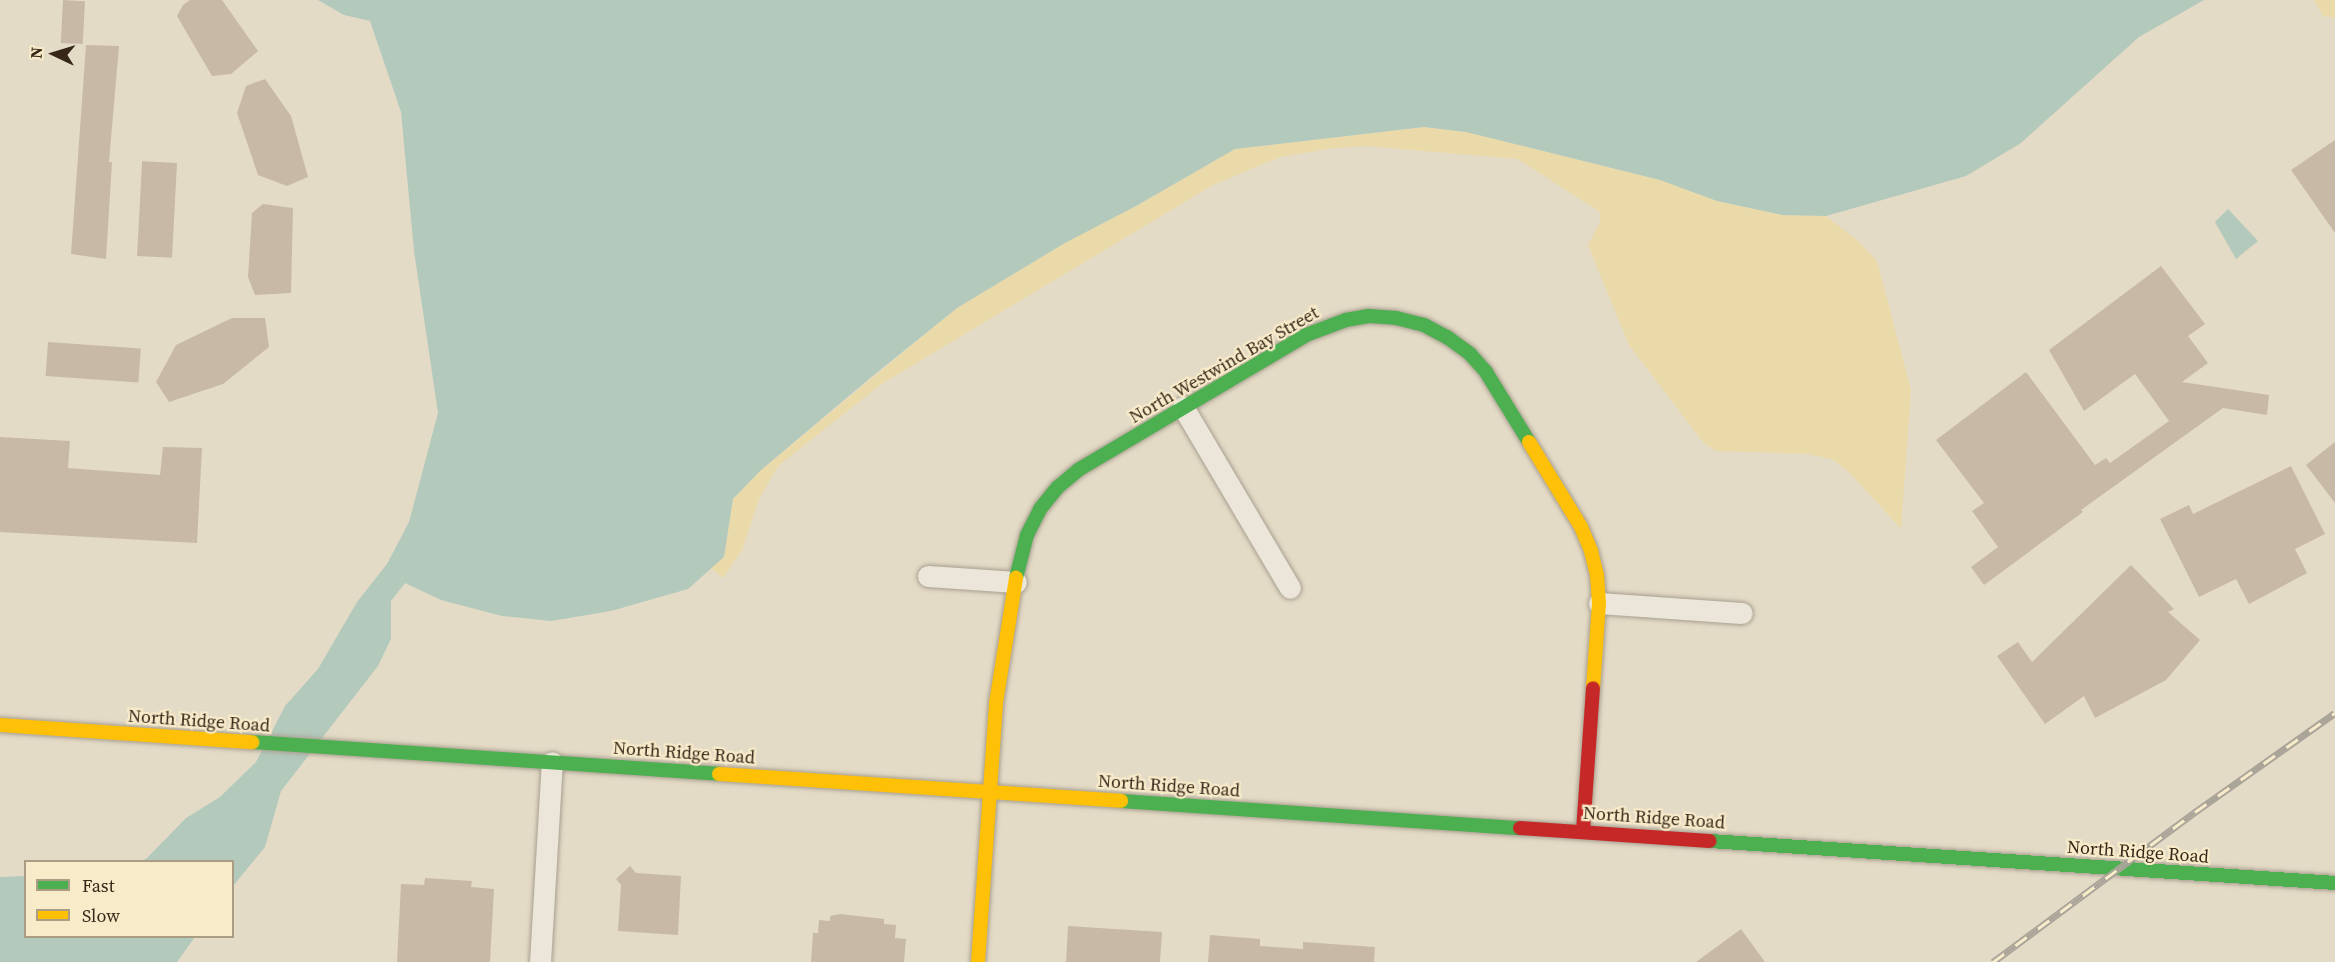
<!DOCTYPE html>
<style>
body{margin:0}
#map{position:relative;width:2335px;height:962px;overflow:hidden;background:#e4dbc6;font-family:"Source Serif 4",serif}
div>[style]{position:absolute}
.sand>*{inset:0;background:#ebdaa9}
.water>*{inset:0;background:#b3c9bc}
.building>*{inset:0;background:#c8b9a7;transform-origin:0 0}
.roads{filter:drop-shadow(0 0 2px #a89f90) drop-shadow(0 0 2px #a89f90)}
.street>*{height:21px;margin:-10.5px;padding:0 10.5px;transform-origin:10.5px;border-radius:10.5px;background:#ebe6d9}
.fast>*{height:14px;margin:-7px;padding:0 7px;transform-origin:7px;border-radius:7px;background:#4caf50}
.slow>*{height:14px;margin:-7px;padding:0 7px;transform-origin:7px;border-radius:7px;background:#ffc107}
.jam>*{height:14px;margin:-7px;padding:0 7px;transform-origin:7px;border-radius:7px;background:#c62828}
.rail>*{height:7px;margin-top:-3.5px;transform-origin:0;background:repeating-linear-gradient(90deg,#f8ebc9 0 14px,#aaa499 0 28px);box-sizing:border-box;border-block:2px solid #aaa499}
span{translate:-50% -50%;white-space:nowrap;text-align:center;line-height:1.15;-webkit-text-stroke:4.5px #f8ebc9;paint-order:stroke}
.street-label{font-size:18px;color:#362719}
.legend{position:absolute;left:24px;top:860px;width:210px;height:78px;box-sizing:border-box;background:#f8ebc9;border:2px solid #aa9d83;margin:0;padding:8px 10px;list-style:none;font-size:18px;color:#362719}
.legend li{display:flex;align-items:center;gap:12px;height:30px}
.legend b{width:30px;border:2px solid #aa9d83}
.north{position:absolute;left:24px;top:24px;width:60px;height:60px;-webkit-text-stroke:4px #f8ebc9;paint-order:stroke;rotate:274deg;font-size:16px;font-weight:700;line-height:24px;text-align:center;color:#362719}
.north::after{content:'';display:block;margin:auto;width:21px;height:27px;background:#362719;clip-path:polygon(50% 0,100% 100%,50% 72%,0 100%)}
</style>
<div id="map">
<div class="sand">
<i style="clip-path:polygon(2314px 0,2335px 0,2335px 18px,2323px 16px)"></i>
<i style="clip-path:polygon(1424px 127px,1466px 132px,1660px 180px,1717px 201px,1782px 215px,1826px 216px,1858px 241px,1877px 261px,1911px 390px,1901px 529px,1851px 474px,1832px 459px,1807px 454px,1716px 451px,1703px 442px,1629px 345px,1588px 245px,1600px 222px,1600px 212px,1518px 159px,1366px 146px,1334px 148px,1280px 157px,1213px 185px,880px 385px,778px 466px,759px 499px,742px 550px,723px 578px,711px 568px,724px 557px,733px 499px,760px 471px,957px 308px,1065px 243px,1136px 206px,1235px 149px)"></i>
</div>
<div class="water">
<i style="clip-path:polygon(318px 0,2204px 0,2139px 37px,2021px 143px,1966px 176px,1826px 216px,1782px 215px,1717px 201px,1660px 180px,1466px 132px,1424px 127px,1235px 149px,1136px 206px,1065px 243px,957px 308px,869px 379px,760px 471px,733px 499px,724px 557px,688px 589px,611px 611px,551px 621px,502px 616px,441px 600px,405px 583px,391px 601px,391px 639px,378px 666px,281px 791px,265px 847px,233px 886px,232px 862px,133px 862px,146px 859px,186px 818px,220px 797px,256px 762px,285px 706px,318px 669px,357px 602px,387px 564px,409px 522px,438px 413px,414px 251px,401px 112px,370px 21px,344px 15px)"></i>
<i style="clip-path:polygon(2228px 209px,2258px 241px,2236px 259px,2215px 222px)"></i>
<i style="clip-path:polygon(25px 876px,26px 936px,195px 937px,177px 962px,0 962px,0 877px)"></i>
</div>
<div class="building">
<i style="left:63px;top:0;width:22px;height:43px;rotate:3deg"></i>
<i style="clip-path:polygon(190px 0,222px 0,258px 51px,231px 74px,212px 76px,177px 16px,183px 5px)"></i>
<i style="clip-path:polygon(86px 45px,119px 46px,109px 162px,112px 162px,106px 259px,71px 254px)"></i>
<i style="clip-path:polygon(265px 79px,291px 116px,308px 177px,287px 186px,258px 175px,237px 113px,246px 86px)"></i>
<i style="clip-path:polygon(2335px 140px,2335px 233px,2291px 170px)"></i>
<i style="left:177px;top:163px;width:95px;height:35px;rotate:93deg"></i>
<i style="clip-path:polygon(263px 204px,293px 208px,291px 293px,255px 295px,248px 277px,252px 213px)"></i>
<i style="clip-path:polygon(2161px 266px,2205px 324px,2188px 336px,2208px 363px,2182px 382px,2269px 395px,2267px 415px,2223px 408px,2081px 510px,2083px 512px,1984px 585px,1971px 567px,1998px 547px,1972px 511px,1984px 503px,1936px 440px,2026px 372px,2095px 465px,2106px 458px,2110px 463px,2169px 421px,2135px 374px,2084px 411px,2049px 350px)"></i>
<i style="clip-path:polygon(232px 318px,265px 318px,269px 347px,223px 384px,169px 402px,156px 382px,176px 345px)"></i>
<i style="left:48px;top:342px;width:93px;height:34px;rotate:4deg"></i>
<i style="clip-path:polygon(0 437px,70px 441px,68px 468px,160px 475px,163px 447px,202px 448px,197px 543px,0 532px)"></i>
<i style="clip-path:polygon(2335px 442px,2335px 503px,2306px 465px)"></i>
<i style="clip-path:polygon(2291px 466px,2325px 534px,2295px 549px,2307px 573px,2249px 604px,2236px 579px,2199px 597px,2160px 519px,2189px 505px,2193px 514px)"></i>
<i style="clip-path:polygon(2131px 565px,2174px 609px,2168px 612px,2200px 640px,2166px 680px,2095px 718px,2084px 696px,2045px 724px,1997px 656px,2018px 642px,2032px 662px)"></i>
<i style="clip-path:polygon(630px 866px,636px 873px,681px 876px,678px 935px,618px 931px,621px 885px,616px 879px)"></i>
<i style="clip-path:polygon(425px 878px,472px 881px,471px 887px,494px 889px,490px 962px,397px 962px,401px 884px,424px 885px)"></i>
<i style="clip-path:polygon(840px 914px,884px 919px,884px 924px,896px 925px,895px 938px,906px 939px,904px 962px,811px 962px,813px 933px,818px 933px,819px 920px,830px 921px,830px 916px)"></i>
<i style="clip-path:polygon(1068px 926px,1162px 932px,1160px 962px,1066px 962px)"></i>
<i style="clip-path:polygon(1741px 929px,1765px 962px,1696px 962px)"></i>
<i style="clip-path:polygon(1210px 935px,1260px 939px,1260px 946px,1303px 949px,1303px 942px,1375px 947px,1374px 962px,1208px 962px)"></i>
</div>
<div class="roads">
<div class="street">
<i style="left:1183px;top:407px;width:210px;rotate:59.4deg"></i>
<i style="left:928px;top:576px;width:88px;rotate:3.9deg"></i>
<i style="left:1599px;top:603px;width:143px;rotate:4deg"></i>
<i style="left:540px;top:962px;width:200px;rotate:-86.6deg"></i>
</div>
<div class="fast">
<i style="left:1016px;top:578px;width:44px;rotate:-75.7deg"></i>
<i style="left:1027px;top:535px;width:29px;rotate:-63deg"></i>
<i style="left:1040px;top:509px;width:28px;rotate:-51deg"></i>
<i style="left:1058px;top:487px;width:26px;rotate:-40deg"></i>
<i style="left:1078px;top:470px;width:265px;rotate:-30.6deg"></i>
<i style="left:1306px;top:335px;width:43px;rotate:-20.6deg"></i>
<i style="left:1346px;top:320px;width:23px;rotate:-10deg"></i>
<i style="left:1369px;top:316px;width:27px;rotate:4deg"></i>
<i style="left:1396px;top:318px;width:29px;rotate:14deg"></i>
<i style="left:1424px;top:325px;width:26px;rotate:28deg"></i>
<i style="left:1447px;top:337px;width:29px;rotate:36deg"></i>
<i style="left:1470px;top:354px;width:24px;rotate:48deg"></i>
<i style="left:1486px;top:372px;width:82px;rotate:58.4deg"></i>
<i style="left:252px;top:742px;width:468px;rotate:3.9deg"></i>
<i style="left:1121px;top:801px;width:400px;rotate:3.9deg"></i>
<i style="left:1710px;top:841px;width:626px;rotate:3.84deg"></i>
</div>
<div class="slow">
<i style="left:1529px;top:442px;width:100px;rotate:58.5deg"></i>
<i style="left:1581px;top:527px;width:26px;rotate:67deg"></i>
<i style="left:1591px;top:551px;width:25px;rotate:76deg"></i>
<i style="left:1597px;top:575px;width:28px;rotate:86deg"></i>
<i style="left:1599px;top:603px;width:85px;rotate:94deg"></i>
<i style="left:0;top:725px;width:253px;rotate:3.9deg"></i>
<i style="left:719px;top:774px;width:403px;rotate:3.8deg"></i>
<i style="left:978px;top:962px;width:260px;rotate:-86deg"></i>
<i style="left:996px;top:703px;width:127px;rotate:-80.9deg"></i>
</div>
<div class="jam">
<i style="left:1520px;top:828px;width:190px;rotate:3.9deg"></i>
<i style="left:1583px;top:831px;width:143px;rotate:-86deg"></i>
</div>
</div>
<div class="rail">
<i style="left:1993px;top:962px;width:252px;rotate:-36.6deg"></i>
<i style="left:2195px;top:812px;width:171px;rotate:-35.3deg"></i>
</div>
<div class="street-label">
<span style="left:1224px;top:365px;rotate:-30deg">North Westwind Bay Street</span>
<span style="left:199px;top:721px;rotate:4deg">North Ridge Road</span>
<span style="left:684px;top:753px;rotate:4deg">North Ridge Road</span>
<span style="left:1169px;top:786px;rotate:4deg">North Ridge Road</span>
<span style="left:1654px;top:818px;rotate:4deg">North Ridge Road</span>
<span style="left:2138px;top:852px;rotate:4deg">North Ridge Road</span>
</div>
<ul class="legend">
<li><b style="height:8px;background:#4caf50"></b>Fast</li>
<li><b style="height:8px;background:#ffc107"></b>Slow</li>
</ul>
<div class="north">N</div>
</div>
